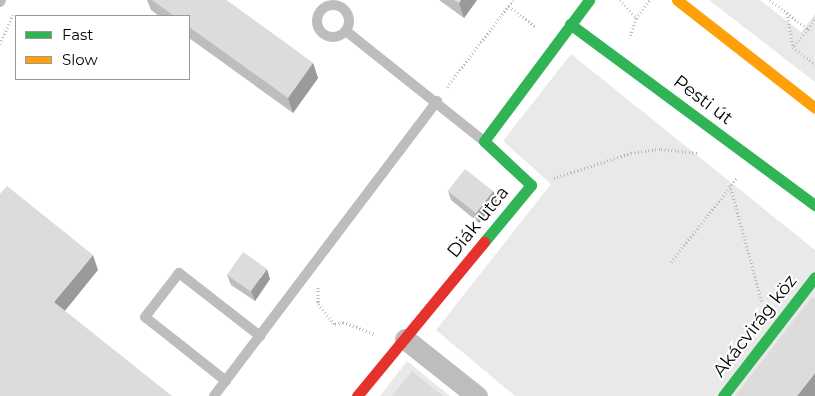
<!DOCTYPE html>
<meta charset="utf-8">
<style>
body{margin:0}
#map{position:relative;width:815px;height:396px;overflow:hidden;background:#fff;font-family:Montserrat,sans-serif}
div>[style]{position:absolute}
.green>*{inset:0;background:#e9e9e9}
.path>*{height:3px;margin-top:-1.5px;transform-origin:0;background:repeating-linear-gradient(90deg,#b8b8b8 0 1px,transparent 0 3.5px)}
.lane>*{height:10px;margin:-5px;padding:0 5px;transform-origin:5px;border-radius:5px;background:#bdbdbd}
.lane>.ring{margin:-5px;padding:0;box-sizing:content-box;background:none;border:10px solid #bdbdbd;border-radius:50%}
.street>*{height:21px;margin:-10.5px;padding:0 10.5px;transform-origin:10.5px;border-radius:10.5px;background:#bdbdbd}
.fast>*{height:11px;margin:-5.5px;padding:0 5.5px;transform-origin:5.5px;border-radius:5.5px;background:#30b455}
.slow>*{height:11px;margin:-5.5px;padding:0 5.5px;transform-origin:5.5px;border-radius:5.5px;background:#ff9f0a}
.jam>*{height:11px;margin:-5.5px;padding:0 5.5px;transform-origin:5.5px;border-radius:5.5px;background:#e5322d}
.wall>*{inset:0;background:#bdbdbd}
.shaded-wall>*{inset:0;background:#9a9a9a}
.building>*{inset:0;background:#dcdcdc;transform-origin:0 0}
span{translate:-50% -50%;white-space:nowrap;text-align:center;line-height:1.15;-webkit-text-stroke:4px #fff;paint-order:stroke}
.street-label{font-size:18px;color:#000}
.legend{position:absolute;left:15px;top:15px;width:175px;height:65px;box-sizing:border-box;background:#fff;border:1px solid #999;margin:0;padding:6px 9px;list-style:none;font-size:15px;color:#000}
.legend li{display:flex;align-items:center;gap:10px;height:25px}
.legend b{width:25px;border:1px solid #999}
</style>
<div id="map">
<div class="green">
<i style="clip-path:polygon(709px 0,760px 0,801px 32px,815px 14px,815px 82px)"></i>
<i style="clip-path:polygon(571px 54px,815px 250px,815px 396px,515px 396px,436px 330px,551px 184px,503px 141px)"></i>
<i style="clip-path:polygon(407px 361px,450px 396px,380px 396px)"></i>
</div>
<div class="path">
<i style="left:620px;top:0;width:24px;rotate:48deg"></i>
<i style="left:636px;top:18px;width:21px;rotate:107deg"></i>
<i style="left:770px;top:0;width:48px;rotate:37.3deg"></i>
<i style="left:808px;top:29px;width:12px;rotate:-55deg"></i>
<i style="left:509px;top:6px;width:34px;rotate:38deg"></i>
<i style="left:787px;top:13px;width:34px;rotate:80deg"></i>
<i style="left:636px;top:18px;width:23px;rotate:-52deg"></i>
<i style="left:808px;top:29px;width:23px;rotate:130deg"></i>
<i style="left:793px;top:47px;width:28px;rotate:39deg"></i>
<i style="left:0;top:44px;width:32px;rotate:-66deg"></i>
<i style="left:447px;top:87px;width:109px;rotate:-52.8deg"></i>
<i style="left:554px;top:178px;width:81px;rotate:-18deg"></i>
<i style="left:631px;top:153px;width:30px;rotate:-8deg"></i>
<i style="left:661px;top:149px;width:38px;rotate:6deg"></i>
<i style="left:730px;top:185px;width:122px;rotate:74.8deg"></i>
<i style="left:671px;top:262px;width:107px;rotate:-51.8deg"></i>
<i style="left:318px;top:287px;width:17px;rotate:90deg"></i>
<i style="left:318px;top:304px;width:26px;rotate:50deg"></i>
<i style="left:335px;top:324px;width:8px;rotate:-14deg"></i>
<i style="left:343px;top:322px;width:34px;rotate:21deg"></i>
</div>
<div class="lane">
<i style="left:0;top:2px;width:2px;rotate:-63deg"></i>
<i class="ring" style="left:317px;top:5px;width:22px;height:22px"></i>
<i style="left:346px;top:31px;width:176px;rotate:38.6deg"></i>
<i style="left:226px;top:381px;width:103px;rotate:-141.7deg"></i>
<i style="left:145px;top:317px;width:56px;rotate:-52.3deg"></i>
<i style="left:179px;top:273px;width:103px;rotate:37.9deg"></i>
<i style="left:214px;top:396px;width:370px;rotate:-52.9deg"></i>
</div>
<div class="street">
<i style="left:405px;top:339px;width:92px;rotate:38.4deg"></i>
</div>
<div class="fast">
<i style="left:570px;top:24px;width:305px;rotate:36.5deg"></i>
<i style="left:484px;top:242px;width:74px;rotate:-50.5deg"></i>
<i style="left:531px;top:185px;width:64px;rotate:-136.9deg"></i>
<i style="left:484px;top:141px;width:176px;rotate:-53.3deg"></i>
<i style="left:723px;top:396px;width:150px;rotate:-52.3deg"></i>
</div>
<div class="slow">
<i style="left:677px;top:0;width:175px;rotate:38deg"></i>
</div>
<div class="jam">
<i style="left:357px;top:396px;width:200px;rotate:-50.5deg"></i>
</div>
<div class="wall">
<i style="clip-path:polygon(147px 0,226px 0,313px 63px,318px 78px,293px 113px,189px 38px,189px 16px,159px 16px,151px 10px)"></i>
<i style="clip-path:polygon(439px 0,477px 0,464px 18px)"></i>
<i style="clip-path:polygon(448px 191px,493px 191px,497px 201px,479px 223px,451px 200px)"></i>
<i style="clip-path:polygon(227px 275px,270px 279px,255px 301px,231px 285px)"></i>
</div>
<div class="shaded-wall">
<i style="clip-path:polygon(461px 0,477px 0,464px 18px,459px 3px)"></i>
<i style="clip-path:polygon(313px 63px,318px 78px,293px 113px,288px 98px)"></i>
<i style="clip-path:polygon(493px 191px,497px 201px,479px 223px,476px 213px)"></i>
<i style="clip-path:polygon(93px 255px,98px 270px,60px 317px,54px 302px)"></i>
<i style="clip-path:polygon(267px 269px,270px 279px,255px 301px,251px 291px)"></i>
<i style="clip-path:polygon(815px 373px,815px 396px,797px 396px)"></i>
</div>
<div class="building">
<i style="clip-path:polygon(152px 0,226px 0,313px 63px,288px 98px,189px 27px,189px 16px,174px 16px)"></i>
<i style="clip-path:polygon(454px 0,461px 0,459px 3px)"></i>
<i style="left:465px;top:169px;width:36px;height:28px;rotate:38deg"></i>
<i style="clip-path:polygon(7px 186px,93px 255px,54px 302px,172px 396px,0 396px,0 194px)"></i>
<i style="left:243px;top:252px;width:29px;height:28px;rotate:35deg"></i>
<i style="clip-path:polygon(812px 297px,815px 299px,815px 373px,797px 396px,735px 396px)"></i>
<i style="clip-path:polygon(412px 371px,443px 396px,392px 396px)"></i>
</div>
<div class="street-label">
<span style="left:703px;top:100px;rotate:37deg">Pesti út</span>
<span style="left:478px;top:222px;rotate:-51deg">Diák utca</span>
<span style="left:755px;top:326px;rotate:-52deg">Akácvirág köz</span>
</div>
<ul class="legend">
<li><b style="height:6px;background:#30b455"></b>Fast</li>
<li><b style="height:6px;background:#ff9f0a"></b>Slow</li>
</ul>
</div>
